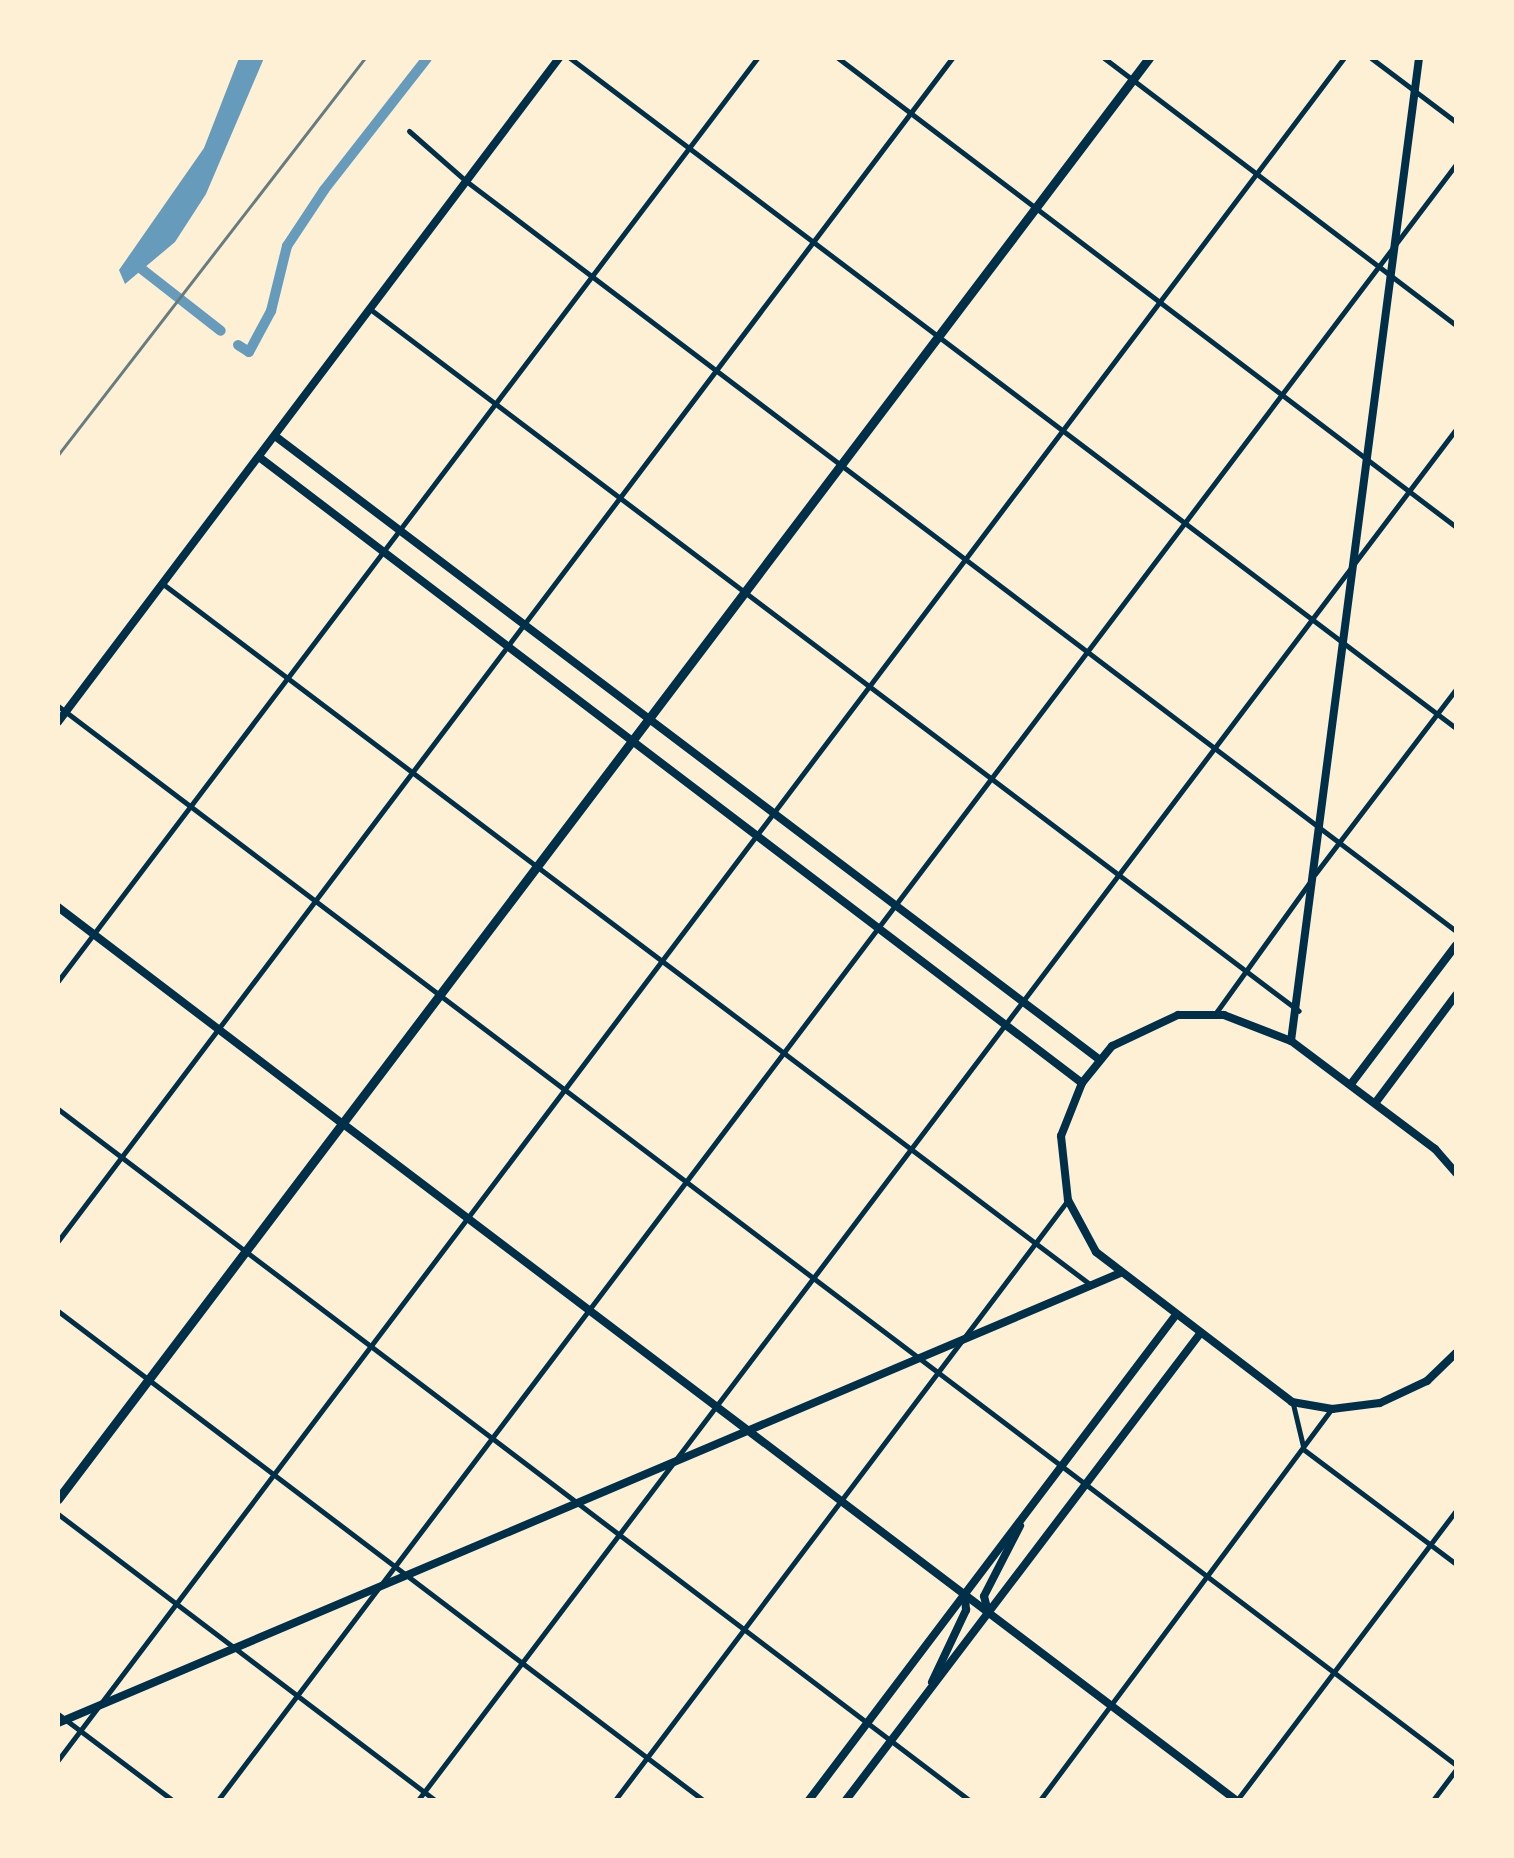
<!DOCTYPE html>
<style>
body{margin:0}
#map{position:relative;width:1514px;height:1858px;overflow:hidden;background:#fdf0d5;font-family:"Open Sans",sans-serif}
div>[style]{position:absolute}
.water>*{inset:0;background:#669bbc}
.canal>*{height:10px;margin:-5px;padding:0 5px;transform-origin:5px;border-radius:5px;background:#669bbc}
.minor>*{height:5px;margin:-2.5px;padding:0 2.5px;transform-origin:2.5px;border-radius:2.5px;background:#003049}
.tertiary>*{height:8px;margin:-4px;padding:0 4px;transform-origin:4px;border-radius:4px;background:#003049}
.secondary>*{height:8px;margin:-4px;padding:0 4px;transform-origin:4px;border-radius:4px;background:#003049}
.primary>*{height:9px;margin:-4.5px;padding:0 4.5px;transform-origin:4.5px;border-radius:4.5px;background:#003049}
.rail>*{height:2.5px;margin:-1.25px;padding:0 1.25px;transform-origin:1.25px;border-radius:1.25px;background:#657d81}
span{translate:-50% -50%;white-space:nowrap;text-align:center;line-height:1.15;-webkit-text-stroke:10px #fdf0d5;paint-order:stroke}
.frame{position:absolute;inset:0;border:60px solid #fdf0d5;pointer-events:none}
</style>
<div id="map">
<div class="water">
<i style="clip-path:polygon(239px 58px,264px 58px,206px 194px,175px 242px,125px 284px,119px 270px,204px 148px)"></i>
</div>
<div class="canal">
<i style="left:134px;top:263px;width:110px;rotate:38deg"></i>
<i style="left:238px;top:345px;width:13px;rotate:32deg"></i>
<i style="left:249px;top:352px;width:47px;rotate:-61.8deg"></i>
<i style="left:271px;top:311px;width:67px;rotate:-76.2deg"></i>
<i style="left:287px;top:246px;width:67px;rotate:-56.5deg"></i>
<i style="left:324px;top:190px;width:167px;rotate:-52deg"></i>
</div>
<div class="minor">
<i style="left:570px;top:58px;width:1111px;rotate:37.1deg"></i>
<i style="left:838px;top:58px;width:776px;rotate:37.19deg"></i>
<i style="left:1104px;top:58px;width:442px;rotate:37.2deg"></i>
<i style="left:1371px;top:58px;width:106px;rotate:37deg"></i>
<i style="left:409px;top:131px;width:76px;rotate:41.3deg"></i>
<i style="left:466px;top:181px;width:1242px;rotate:37.15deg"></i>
<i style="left:370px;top:309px;width:1164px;rotate:37.08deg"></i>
<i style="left:163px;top:584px;width:1163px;rotate:37.07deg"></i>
<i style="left:58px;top:706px;width:1754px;rotate:37.14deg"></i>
<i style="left:1315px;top:874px;width:233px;rotate:-52.7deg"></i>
<i style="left:58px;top:981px;width:1158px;rotate:-52.86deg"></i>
<i style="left:1215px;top:1014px;width:161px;rotate:-54.3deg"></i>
<i style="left:58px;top:1109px;width:1143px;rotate:37.18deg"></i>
<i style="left:58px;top:1241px;width:1483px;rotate:-52.92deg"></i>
<i style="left:58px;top:1311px;width:809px;rotate:37.17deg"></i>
<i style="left:1293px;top:1404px;width:43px;rotate:76.6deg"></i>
<i style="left:1303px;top:1449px;width:191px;rotate:36.9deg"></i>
<i style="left:58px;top:1514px;width:473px;rotate:37.2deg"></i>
<i style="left:58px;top:1714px;width:143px;rotate:37deg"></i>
<i style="left:58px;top:1760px;width:2133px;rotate:-52.93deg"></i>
<i style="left:218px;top:1800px;width:2052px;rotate:-52.88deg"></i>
<i style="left:418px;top:1800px;width:1720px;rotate:-52.87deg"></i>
<i style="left:615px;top:1800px;width:752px;rotate:-52.95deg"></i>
<i style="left:1040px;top:1800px;width:487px;rotate:-53.3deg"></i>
<i style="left:1237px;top:1800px;width:363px;rotate:-52.9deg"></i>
<i style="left:1433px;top:1800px;width:39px;rotate:-53deg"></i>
</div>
<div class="tertiary">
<i style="left:275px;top:436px;width:1034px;rotate:37.1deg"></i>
<i style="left:259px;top:457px;width:1034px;rotate:37.26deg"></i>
<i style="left:58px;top:722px;width:832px;rotate:-52.96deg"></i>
<i style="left:1291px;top:1041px;width:991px;rotate:-82.58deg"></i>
<i style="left:342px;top:1123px;width:1121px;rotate:37.14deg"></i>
<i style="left:58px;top:1723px;width:1153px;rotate:-22.96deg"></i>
</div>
<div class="secondary">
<i style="left:58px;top:907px;width:357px;rotate:37.3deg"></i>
<i style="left:1351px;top:1084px;width:174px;rotate:-52.9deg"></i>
<i style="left:1376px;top:1102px;width:134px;rotate:-53.2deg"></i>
<i style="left:1456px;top:1173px;width:32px;rotate:-131deg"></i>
<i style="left:1435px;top:1149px;width:180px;rotate:-143.1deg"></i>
<i style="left:1291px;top:1041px;width:72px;rotate:-158.8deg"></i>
<i style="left:1224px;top:1015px;width:46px;rotate:180deg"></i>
<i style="left:1178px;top:1015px;width:73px;rotate:154.8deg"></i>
<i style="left:1112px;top:1046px;width:48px;rotate:129deg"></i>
<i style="left:1082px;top:1083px;width:57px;rotate:111.6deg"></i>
<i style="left:1061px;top:1136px;width:64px;rotate:83.8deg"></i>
<i style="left:1068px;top:1200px;width:59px;rotate:61.7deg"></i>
<i style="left:1096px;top:1252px;width:247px;rotate:37.4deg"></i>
<i style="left:1292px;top:1402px;width:41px;rotate:9.9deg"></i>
<i style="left:1332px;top:1409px;width:48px;rotate:-7.1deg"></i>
<i style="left:1380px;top:1403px;width:52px;rotate:-25.1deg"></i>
<i style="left:1427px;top:1381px;width:40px;rotate:-44deg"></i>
<i style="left:988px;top:1612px;width:16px;rotate:-104deg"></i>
<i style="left:984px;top:1596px;width:79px;rotate:-62.8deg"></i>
<i style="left:932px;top:1682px;width:80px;rotate:-64.7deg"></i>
<i style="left:966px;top:1610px;width:15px;rotate:-94deg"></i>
<i style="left:809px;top:1800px;width:607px;rotate:-52.9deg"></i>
<i style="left:846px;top:1800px;width:584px;rotate:-52.8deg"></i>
</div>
<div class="primary">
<i style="left:58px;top:1499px;width:1807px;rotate:-52.87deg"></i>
</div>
<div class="rail">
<i style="left:58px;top:455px;width:502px;rotate:-52.29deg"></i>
</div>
<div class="frame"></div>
</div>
